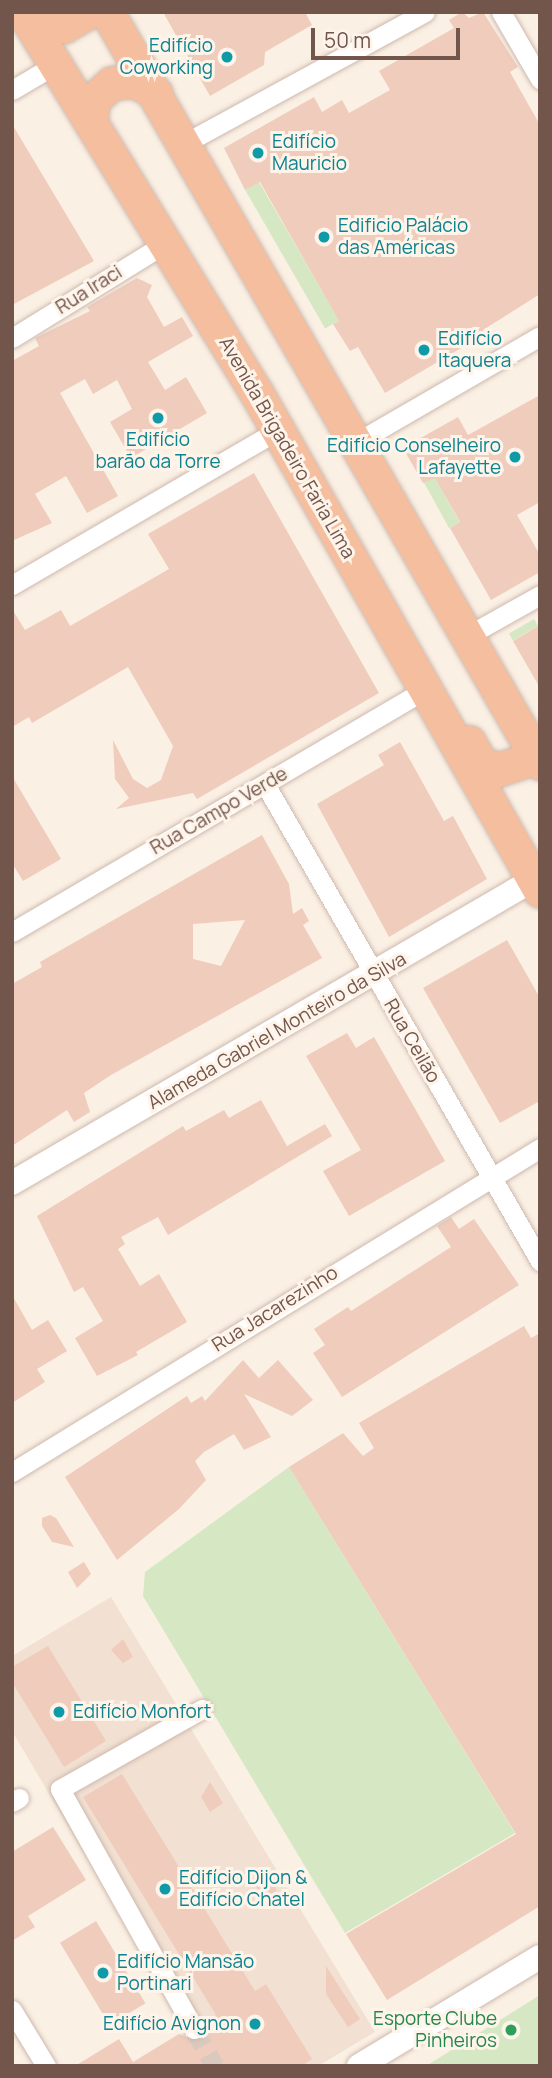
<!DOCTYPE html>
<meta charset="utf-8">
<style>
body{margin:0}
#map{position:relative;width:552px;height:2078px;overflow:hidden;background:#fbf0e4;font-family:Manrope,sans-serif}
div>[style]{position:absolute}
.residential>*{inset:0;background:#f2e1d2}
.green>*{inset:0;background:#d5e8c3;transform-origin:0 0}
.building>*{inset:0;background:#efccbc;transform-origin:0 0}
.minor-tunnel>*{height:19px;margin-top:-9.5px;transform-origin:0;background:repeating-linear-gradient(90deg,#d9c9be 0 19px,transparent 0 29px)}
.roads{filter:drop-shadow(0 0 2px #ceb9ae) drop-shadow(0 0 2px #ceb9ae)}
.minor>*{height:19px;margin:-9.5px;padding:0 9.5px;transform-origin:9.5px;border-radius:9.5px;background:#fff}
.tertiary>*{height:24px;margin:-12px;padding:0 12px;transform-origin:12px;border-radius:12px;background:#fff}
.trunk>*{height:33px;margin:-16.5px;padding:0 16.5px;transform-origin:16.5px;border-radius:16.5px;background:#f5be9e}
.dots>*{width:19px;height:19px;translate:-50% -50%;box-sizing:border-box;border:4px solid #fef4ea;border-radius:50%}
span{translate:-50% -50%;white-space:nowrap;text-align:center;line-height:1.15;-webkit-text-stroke:6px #fef4ea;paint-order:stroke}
.culture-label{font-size:19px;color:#0d838f}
.right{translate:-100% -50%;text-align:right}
.left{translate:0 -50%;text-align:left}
.street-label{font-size:19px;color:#72554b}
.leisure-label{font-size:19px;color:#27864d}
.frame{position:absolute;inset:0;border:14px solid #72554b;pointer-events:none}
.scale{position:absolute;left:311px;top:28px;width:149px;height:32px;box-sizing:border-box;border:4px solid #72554b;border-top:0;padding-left:9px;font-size:21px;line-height:24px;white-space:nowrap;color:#72554b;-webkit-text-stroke:5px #fef4ea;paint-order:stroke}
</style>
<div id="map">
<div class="residential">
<i style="clip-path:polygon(111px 1597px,375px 2032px,318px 2066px,210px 2066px,12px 1731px,12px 1656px)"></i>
</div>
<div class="green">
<i style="left:259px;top:182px;width:160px;height:16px;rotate:60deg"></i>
<i style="left:434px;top:476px;width:53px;height:12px;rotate:61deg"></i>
<i style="left:534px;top:619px;width:8px;height:29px;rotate:60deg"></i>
<i style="clip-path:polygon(289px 1467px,515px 1833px,345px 1933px,143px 1596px,145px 1572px)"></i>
<i style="clip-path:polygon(540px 1995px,540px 2066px,426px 2066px)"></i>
</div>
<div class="building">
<i style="clip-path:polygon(163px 12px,305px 12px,312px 25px,265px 52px,264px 65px,210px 96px)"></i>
<i style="clip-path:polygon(462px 12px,469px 18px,483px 12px,518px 67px,510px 72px,540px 125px,540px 294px,483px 330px,485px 334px,385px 393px,358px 347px,350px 351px,333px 324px,339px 321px,260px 182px,245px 190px,224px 148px,314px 97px,322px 112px,342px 100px,349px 113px,390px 90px,379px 71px,454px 28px,449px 20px)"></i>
<i style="clip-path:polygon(12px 124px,94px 261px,12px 305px)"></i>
<i style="clip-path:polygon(137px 278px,152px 285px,147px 297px,164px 327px,182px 317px,193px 336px,148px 362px,165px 390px,186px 377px,207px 413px,131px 458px,110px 422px,132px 409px,117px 380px,93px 394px,85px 379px,60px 393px,118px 496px,87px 513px,66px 476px,35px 494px,52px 523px,12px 541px,12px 361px,39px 346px,35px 338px,90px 311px,87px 307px)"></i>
<i style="clip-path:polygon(540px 395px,540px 502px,517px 515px,540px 555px,540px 572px,491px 600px,450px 528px,460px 522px,435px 478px,423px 483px,403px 448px,458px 417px,468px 435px)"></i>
<i style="clip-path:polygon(254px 473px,379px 693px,197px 799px,193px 793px,116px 809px,129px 798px,115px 779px,113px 740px,133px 779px,147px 788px,161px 780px,173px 746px,128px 667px,32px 723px,29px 717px,12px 727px,12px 609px,25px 630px,61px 610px,70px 626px,169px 569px,148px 534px)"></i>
<i style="clip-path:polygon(540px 625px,540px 688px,513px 641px)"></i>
<i style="clip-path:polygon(400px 742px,444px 821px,453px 816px,487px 879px,389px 937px,317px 804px,384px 765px,378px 755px)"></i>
<i style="clip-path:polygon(12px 776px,61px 859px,23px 881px,12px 863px)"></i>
<i style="clip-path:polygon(evenodd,262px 835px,289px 884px,293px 914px,302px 908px,309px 921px,303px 925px,322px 958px,111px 1075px,84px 1093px,90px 1112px,74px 1122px,67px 1110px,12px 1146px,12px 984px,42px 967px,40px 962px,262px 835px,245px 920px,221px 966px,193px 959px,193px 924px,245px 920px)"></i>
<i style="clip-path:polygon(507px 940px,540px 998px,540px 1101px,500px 1123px,423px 988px)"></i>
<i style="clip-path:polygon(347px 1033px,356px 1048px,374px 1037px,445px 1161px,349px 1216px,323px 1171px,361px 1150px,306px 1056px)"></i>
<i style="clip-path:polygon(261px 1100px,287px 1146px,325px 1124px,332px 1136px,168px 1235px,158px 1217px,121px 1237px,125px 1244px,118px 1249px,140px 1286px,159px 1274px,187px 1322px,136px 1352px,138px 1355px,97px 1376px,75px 1338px,103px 1321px,83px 1287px,74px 1292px,37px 1216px,183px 1126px,186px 1131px,224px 1110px,229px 1118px)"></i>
<i style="clip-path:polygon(451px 1217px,459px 1229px,474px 1219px,519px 1285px,342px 1397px,313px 1353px,325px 1345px,314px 1329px,348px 1307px,351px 1311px,451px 1247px,437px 1226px)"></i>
<i style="clip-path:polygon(12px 1295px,32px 1330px,48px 1320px,67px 1351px,37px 1369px,45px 1382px,12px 1403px)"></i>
<i style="clip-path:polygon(524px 1326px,531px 1338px,540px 1333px,540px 1906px,387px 2000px,346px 1934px,516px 1834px,289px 1467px,343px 1433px,363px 1456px,374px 1448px,359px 1423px)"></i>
<i style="clip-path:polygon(243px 1360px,259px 1378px,278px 1360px,313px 1400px,292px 1416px,244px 1394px,271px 1437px,244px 1450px,234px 1434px,204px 1452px,195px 1461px,206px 1480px,179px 1509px,117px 1560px,65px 1477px,187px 1396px,191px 1403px,202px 1396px,205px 1401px)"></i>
<i style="clip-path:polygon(50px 1515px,56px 1518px,74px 1547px,52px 1542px,42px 1526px,42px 1518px)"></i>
<i style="clip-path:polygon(84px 1562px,91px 1574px,77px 1588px,68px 1572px)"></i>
<i style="clip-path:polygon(123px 1639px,133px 1657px,123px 1663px,111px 1650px)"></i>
<i style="clip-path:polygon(48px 1646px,106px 1741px,64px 1767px,12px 1682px,12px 1667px)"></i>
<i style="clip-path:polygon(122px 1774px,255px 1991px,266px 1984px,312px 2059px,301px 2066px,75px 2066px,119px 2039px,133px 2062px,179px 2034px,199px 2040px,206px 2030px,204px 2022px,216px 2015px,83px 1797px)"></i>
<i style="clip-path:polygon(210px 1782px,223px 1803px,210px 1812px,201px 1797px)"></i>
<i style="clip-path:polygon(53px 1827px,86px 1880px,28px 1916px,35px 1927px,12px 1941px,12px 1852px)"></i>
<i style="clip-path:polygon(270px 1879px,277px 1890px,266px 1902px,253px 1882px)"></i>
<i style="left:96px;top:1921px;width:96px;height:42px;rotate:59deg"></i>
<i style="clip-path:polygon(326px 1966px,360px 2019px,348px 2027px,326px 1994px)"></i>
</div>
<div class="minor-tunnel">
<i style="left:194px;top:2029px;width:43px;rotate:60.4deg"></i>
</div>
<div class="roads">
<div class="minor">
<i style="left:501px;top:12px;width:78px;rotate:59.8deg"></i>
<i style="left:12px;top:90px;width:51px;rotate:-30.6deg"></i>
<i style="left:185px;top:143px;width:273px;rotate:-28.6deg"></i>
<i style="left:12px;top:338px;width:181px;rotate:-31.7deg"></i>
<i style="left:357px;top:442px;width:211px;rotate:-30.1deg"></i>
<i style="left:12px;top:585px;width:308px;rotate:-30.2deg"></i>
<i style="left:467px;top:636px;width:84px;rotate:-29.3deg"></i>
<i style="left:265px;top:784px;width:551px;rotate:60.04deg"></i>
<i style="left:12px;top:932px;width:480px;rotate:-30.4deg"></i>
<i style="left:12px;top:1472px;width:619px;rotate:-31.53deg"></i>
<i style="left:12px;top:1802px;width:8px;rotate:-30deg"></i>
<i style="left:12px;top:2010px;width:66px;rotate:58.7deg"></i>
<i style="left:194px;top:2029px;width:275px;rotate:-119.2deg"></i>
<i style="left:60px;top:1789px;width:163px;rotate:-29.4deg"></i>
</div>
<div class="tertiary">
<i style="left:12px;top:1183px;width:611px;rotate:-30.18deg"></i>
<i style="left:359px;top:2066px;width:211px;rotate:-31.1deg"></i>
</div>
<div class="trunk">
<i style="left:23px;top:12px;width:446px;rotate:58.5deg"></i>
<i style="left:256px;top:392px;width:574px;rotate:60.35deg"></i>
<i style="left:107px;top:12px;width:867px;rotate:60.03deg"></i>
<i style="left:25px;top:14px;width:41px;rotate:17.1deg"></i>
<i style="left:64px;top:26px;width:28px;rotate:-30deg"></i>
<i style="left:91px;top:121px;width:21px;rotate:-85deg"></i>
<i style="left:93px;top:100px;width:25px;rotate:-42deg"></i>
<i style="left:112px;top:83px;width:23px;rotate:-5deg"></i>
<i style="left:135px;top:81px;width:24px;rotate:30deg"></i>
<i style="left:469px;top:742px;width:23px;rotate:61deg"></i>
<i style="left:480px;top:762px;width:19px;rotate:25deg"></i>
<i style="left:497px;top:770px;width:41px;rotate:-18.4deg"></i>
</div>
</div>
<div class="dots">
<i style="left:227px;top:57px;background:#0f9aa8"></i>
<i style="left:258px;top:153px;background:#0f9aa8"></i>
<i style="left:324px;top:237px;background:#0f9aa8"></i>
<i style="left:424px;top:350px;background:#0f9aa8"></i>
<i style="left:158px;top:418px;background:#0f9aa8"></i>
<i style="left:515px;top:457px;background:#0f9aa8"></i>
<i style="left:59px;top:1712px;background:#0f9aa8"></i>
<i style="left:165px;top:1889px;background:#0f9aa8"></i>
<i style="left:103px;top:1973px;background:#0f9aa8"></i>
<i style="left:255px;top:2024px;background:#0f9aa8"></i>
<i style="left:511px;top:2030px;background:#2e9e5b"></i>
</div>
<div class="culture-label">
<span class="right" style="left:213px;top:57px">Edifício<br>Coworking</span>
<span class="left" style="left:272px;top:153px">Edifício<br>Mauricio</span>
<span class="left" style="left:338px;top:237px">Edificio Palácio<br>das Américas</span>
<span class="left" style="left:438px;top:350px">Edifício<br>Itaquera</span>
<span style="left:158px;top:451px">Edifício<br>barão da Torre</span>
<span class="right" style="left:501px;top:457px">Edifício Conselheiro<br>Lafayette</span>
<span class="left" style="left:73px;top:1712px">Edifício Monfort</span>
<span class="left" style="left:179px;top:1889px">Edifício Dijon &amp;<br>Edifício Chatel</span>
<span class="left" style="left:117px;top:1973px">Edifício Mansão<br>Portinari</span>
<span class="right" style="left:241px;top:2024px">Edifício Avignon</span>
</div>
<div class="street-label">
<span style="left:89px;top:290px;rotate:-32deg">Rua Iraci</span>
<span style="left:287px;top:448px;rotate:60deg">Avenida Brigadeiro Faria Lima</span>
<span style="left:219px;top:811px;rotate:-30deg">Rua Campo Verde</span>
<span style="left:277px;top:1031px;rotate:-30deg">Alameda Gabriel Monteiro da Silva</span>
<span style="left:412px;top:1041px;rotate:60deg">Rua Ceilão</span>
<span style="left:275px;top:1309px;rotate:-32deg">Rua Jacarezinho</span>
</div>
<div class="leisure-label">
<span class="right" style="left:497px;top:2030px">Esporte Clube<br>Pinheiros</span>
</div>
<div class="frame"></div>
<div class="scale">50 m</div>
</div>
